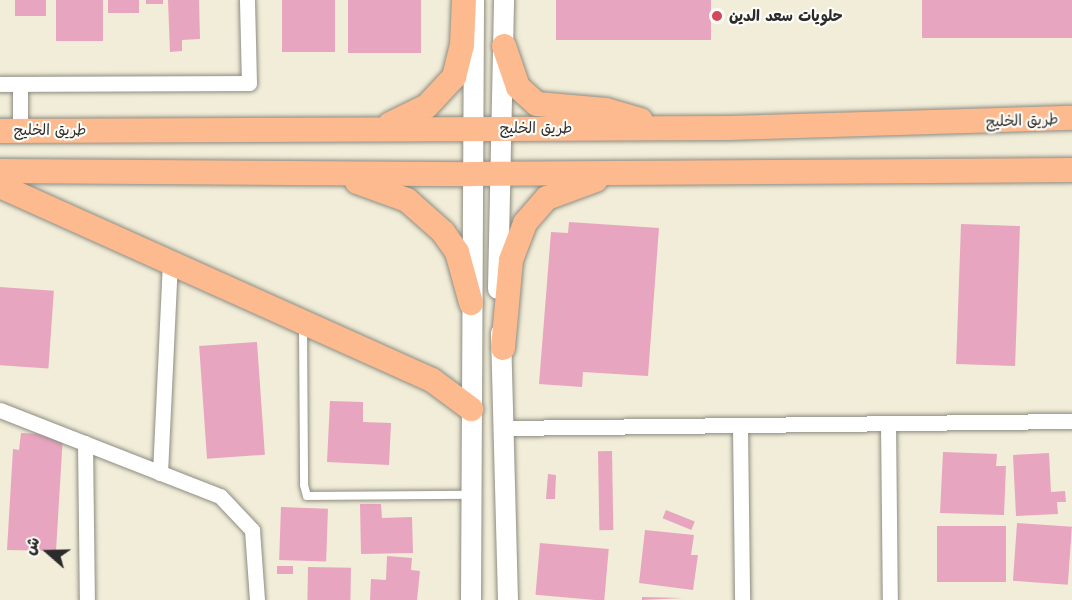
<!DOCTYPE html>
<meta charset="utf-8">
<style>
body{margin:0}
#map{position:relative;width:1072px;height:600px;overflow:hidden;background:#f1edd8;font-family:Mali,"Playpen Sans Arabic",sans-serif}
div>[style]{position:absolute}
.building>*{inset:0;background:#e8a5c0;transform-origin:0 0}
.roads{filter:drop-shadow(0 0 2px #8e8c82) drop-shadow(0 0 2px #8e8c82)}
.service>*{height:8px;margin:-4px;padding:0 4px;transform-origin:4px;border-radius:4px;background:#fff}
.minor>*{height:15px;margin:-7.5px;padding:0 7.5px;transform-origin:7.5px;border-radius:7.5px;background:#fff}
.tertiary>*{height:20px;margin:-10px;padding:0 10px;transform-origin:10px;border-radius:10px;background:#fff}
.primary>*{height:24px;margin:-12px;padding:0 12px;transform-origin:12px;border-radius:12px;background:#fcba8e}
.dots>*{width:16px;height:16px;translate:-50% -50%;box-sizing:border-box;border:3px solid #fdfcf7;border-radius:50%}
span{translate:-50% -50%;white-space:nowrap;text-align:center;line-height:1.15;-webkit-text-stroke:4.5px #fdfcf7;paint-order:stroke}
.poi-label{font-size:15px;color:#2b2b2b;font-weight:700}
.left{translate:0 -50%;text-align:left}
.street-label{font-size:15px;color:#2b2b2b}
.north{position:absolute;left:18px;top:522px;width:60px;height:60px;-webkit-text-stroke:4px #fdfcf7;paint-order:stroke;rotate:290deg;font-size:16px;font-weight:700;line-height:24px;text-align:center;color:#2b2b2b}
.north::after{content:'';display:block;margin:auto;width:21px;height:27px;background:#2b2b2b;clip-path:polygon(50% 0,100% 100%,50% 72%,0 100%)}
</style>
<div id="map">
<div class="building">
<i style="left:15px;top:0;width:31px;height:16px"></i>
<i style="left:56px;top:0;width:47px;height:41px"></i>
<i style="left:108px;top:0;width:31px;height:13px"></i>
<i style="left:146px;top:0;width:17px;height:4px"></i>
<i style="clip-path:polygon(168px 0,199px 0,200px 39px,182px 40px,182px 51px,170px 52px)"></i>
<i style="left:282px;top:0;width:53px;height:52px"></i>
<i style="left:348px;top:0;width:73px;height:53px"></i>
<i style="left:556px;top:0;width:155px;height:40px"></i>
<i style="left:922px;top:0;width:150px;height:38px"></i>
<i style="clip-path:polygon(569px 222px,659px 228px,648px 376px,583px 372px,582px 387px,539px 384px,551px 232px,568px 233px)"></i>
<i style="left:961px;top:224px;width:59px;height:140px;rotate:2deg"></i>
<i style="left:0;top:287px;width:54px;height:78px;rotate:4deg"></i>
<i style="left:257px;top:342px;width:113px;height:58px;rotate:86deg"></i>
<i style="clip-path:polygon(330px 401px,363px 402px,363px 422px,391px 423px,389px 465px,327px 462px)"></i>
<i style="clip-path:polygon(21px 433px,63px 435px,56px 551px,7px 550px,13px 449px,19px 450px)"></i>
<i style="left:612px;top:451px;width:79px;height:14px;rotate:89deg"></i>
<i style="clip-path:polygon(943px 452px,997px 454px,996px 466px,1006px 466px,1004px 515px,940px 513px)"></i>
<i style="clip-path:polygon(1049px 453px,1051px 492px,1065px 491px,1066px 502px,1057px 502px,1058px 514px,1016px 516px,1013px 455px)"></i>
<i style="clip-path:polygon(548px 474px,556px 475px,555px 499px,546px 499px)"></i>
<i style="clip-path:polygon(360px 504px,381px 504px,382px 518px,412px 517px,413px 553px,361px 554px)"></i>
<i style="left:281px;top:507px;width:47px;height:53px;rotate:2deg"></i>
<i style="left:666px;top:510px;width:31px;height:9px;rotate:22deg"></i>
<i style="left:1017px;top:523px;width:55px;height:58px;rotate:4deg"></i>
<i style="left:937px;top:526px;width:69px;height:56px"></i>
<i style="clip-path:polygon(645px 530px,694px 535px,691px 555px,698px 555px,693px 590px,639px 583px)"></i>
<i style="left:540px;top:543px;width:69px;height:52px;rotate:5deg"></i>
<i style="clip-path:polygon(387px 556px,412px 558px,411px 570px,420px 571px,417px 600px,370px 600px,371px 579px,386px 580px)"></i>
<i style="left:293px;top:566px;width:8px;height:16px;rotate:90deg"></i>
<i style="left:308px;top:567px;width:43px;height:33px;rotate:1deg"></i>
<i style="clip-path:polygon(642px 597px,683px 598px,642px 600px)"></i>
</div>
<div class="roads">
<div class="service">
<i style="left:303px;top:327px;width:158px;rotate:89.6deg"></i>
<i style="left:304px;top:485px;width:11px;rotate:75deg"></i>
<i style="left:307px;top:496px;width:163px;rotate:-0.4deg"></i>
</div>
<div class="minor">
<i style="left:0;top:84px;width:249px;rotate:-0.2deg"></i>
<i style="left:249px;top:83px;width:83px;rotate:-91.4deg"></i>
<i style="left:20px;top:130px;width:46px;rotate:-90deg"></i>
<i style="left:0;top:410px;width:236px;rotate:21.4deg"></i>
<i style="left:220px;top:496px;width:47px;rotate:46.7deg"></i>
<i style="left:252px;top:530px;width:70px;rotate:85.9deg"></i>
<i style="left:888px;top:423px;width:177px;rotate:89.4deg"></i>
<i style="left:740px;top:427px;width:173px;rotate:89.3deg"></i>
<i style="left:504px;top:428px;width:568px;rotate:-0.71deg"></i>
<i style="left:85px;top:443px;width:157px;rotate:89.3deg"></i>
<i style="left:160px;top:473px;width:211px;rotate:-87.3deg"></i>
</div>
<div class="tertiary">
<i style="left:498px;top:289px;width:289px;rotate:-88.8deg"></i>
<i style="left:501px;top:333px;width:267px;rotate:88.5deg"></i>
<i style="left:471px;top:600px;width:600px;rotate:-89.71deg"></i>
</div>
<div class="primary">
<i style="left:504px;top:46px;width:43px;rotate:71.1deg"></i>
<i style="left:518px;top:87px;width:25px;rotate:42deg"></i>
<i style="left:537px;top:104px;width:69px;rotate:5deg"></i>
<i style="left:606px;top:110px;width:36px;rotate:16deg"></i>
<i style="left:390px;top:124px;width:41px;rotate:-25.9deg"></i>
<i style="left:427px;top:106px;width:40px;rotate:-47deg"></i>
<i style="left:454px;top:77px;width:33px;rotate:-76deg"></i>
<i style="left:462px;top:45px;width:45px;rotate:-87.5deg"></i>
<i style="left:0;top:131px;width:729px;rotate:-0.24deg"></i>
<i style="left:729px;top:128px;width:343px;rotate:-1.7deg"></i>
<i style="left:0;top:171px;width:471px;rotate:0.4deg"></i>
<i style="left:471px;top:174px;width:601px;rotate:-0.38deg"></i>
<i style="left:357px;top:182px;width:53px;rotate:19.8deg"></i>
<i style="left:407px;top:200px;width:48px;rotate:41.6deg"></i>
<i style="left:443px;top:232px;width:24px;rotate:55deg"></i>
<i style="left:457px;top:252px;width:53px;rotate:74.6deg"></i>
<i style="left:0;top:186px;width:474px;rotate:24.2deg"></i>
<i style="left:432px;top:380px;width:49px;rotate:36.6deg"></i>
<i style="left:503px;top:348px;width:88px;rotate:-84.8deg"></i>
<i style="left:511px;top:260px;width:40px;rotate:-69deg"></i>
<i style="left:525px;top:223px;width:33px;rotate:-49deg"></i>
<i style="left:547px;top:198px;width:52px;rotate:-20.2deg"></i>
</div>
</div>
<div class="dots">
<i style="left:717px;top:16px;background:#d1495b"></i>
</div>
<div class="poi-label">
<span class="left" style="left:729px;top:16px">حلويات سعد الدين</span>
</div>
<div class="street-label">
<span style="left:1022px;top:120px;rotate:-2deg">طريق الخليج</span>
<span style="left:536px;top:128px">طريق الخليج</span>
<span style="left:50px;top:130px">طريق الخليج</span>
</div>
<div class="north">ش</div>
</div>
